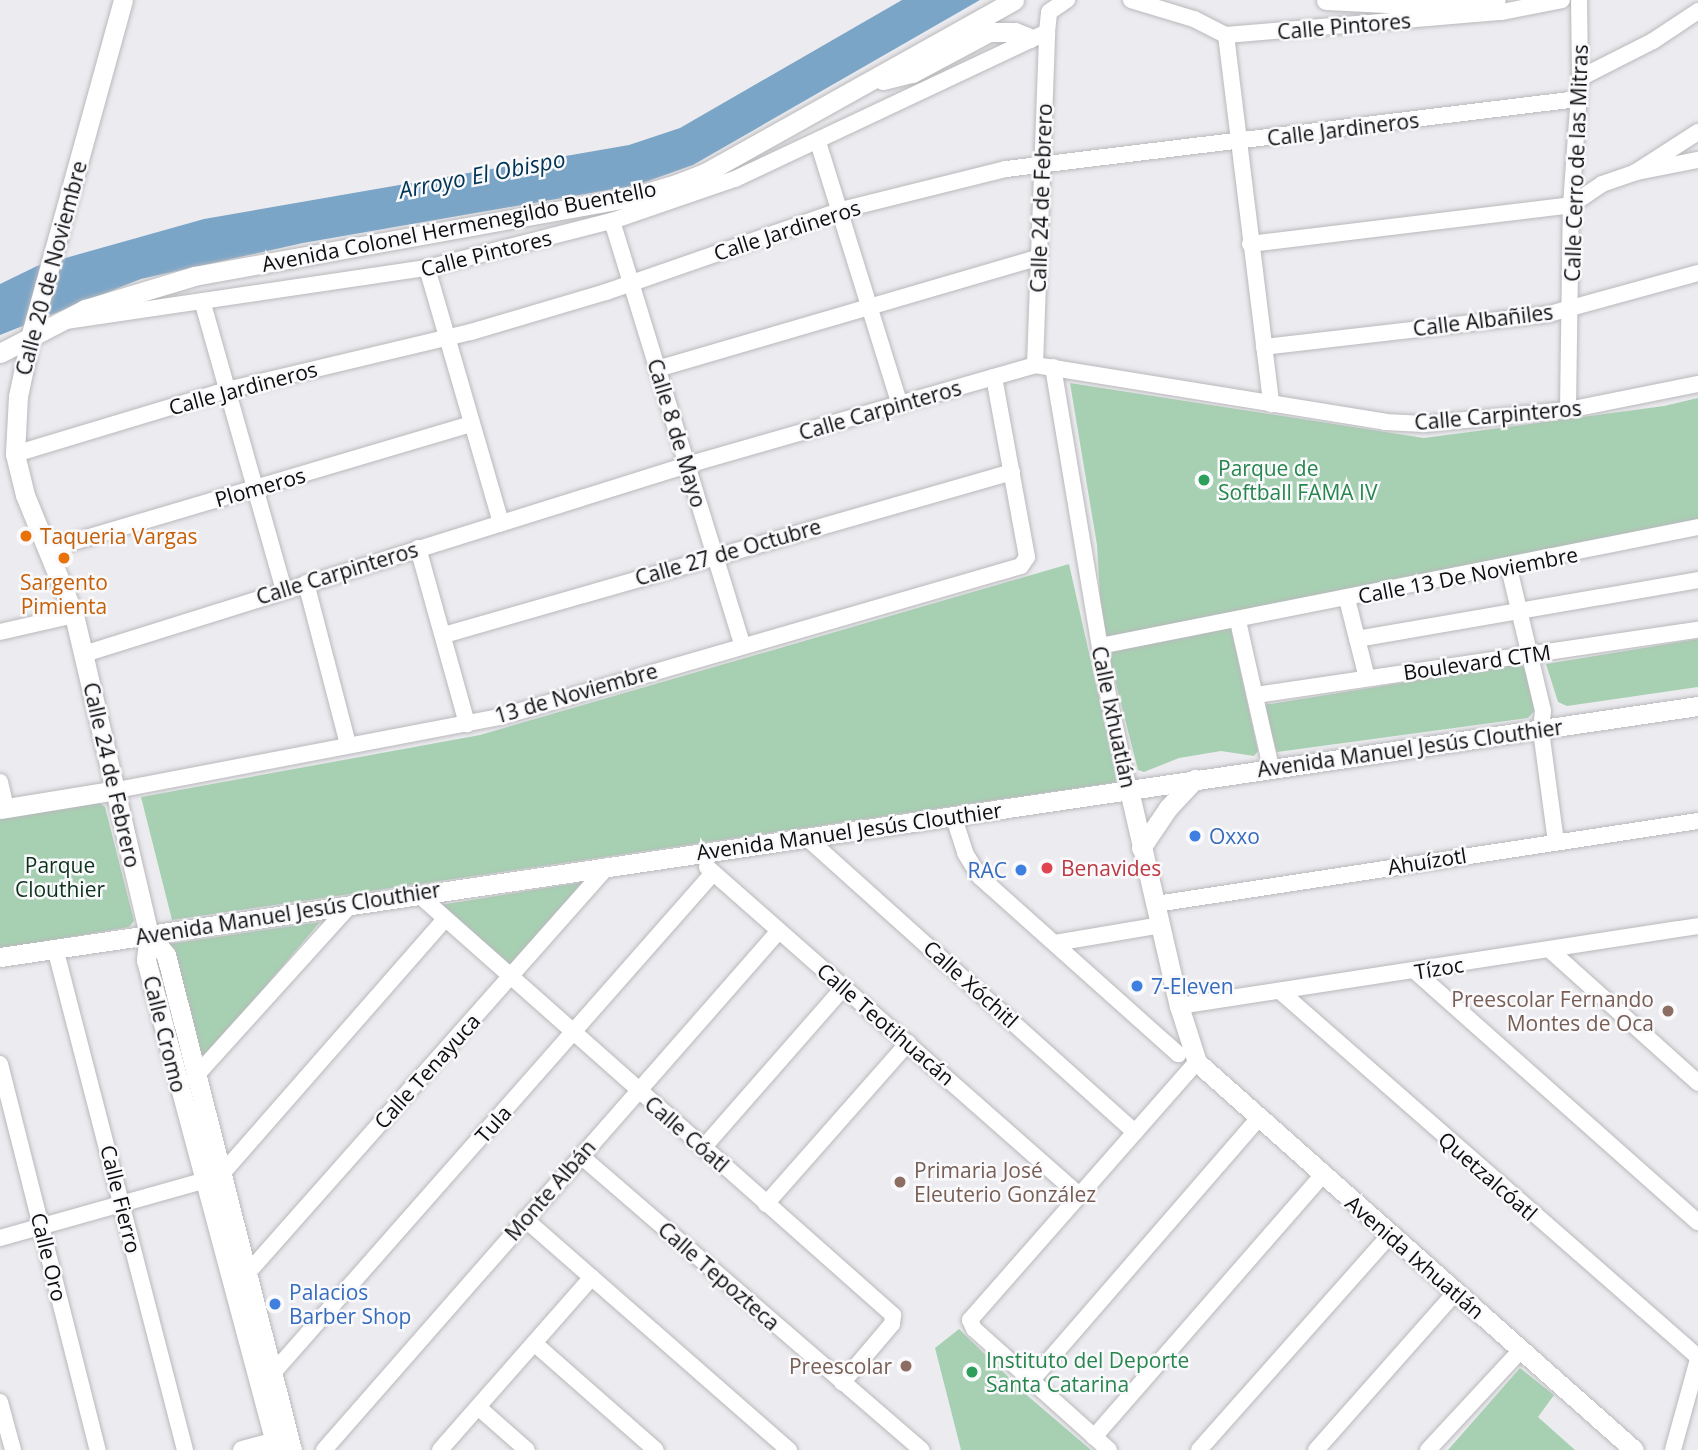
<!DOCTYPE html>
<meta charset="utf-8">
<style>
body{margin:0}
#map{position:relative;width:1698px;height:1450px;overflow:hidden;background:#ececf0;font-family:"Open Sans",sans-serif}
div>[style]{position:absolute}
.green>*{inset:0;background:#a7d0b2}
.water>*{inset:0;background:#7ba5c7}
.roads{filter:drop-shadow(0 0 2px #b9b9bc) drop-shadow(0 0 2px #b9b9bc)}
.minor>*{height:16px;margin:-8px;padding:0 8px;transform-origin:8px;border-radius:8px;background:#fff}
.tertiary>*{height:19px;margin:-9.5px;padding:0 9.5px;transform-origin:9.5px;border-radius:9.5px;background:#fff}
.dots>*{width:19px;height:19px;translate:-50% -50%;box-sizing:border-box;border:4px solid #fafafd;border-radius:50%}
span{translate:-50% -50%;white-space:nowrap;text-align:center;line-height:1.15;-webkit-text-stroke:5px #fafafd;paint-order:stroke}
.street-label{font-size:21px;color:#0e0e0f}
.leisure-label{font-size:21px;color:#27864d}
.left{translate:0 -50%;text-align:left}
.food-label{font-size:21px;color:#c56008}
.shop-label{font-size:21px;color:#366cbe}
.right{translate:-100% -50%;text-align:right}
.park-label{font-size:21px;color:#0d321c}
.health-label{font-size:21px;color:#be3a42}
.education-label{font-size:21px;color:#785e54}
.water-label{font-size:23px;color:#003556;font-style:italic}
</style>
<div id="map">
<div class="green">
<i style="clip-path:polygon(1070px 383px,1424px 438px,1664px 406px,1698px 398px,1698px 519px,1241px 610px,1231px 621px,1232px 633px,1258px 751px,1254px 756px,1221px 751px,1179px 758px,1144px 772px,1138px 770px,1102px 629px,1097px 545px)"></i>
<i style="clip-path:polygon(1069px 564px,1118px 782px,172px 920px,141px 797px,480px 735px)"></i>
<i style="clip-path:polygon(1698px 639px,1698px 687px,1567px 706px,1558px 702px,1546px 664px)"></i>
<i style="clip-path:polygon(1519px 664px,1525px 668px,1536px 709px,1528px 718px,1277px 752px,1263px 705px)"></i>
<i style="clip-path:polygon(96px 800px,105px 807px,134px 921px,129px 927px,0 949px,0 815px)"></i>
<i style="clip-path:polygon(590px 881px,511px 965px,440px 905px)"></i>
<i style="clip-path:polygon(320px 922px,199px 1065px,169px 944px)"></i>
<i style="clip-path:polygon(959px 1329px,1029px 1397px,1091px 1450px,961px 1450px,935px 1348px)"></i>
<i style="clip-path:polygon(1520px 1368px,1554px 1395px,1538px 1417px,1575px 1450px,1448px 1450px)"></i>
</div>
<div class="water">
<i style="clip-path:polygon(902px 0,980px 0,693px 165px,637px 185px,303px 243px,141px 279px,0 335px,0 284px,37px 266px,204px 219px,629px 145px,680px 128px)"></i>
</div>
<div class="roads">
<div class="minor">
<i style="left:1131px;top:0;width:66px;rotate:16.8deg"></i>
<i style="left:1194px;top:19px;width:36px;rotate:27deg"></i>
<i style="left:1226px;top:35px;width:277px;rotate:-4.8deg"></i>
<i style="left:1502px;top:12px;width:61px;rotate:-11.3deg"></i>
<i style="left:1226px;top:35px;width:372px;rotate:83deg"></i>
<i style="left:1580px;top:78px;width:82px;rotate:-26.9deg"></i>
<i style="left:1653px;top:41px;width:54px;rotate:-33.7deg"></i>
<i style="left:818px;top:142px;width:276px;rotate:72.7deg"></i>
<i style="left:1636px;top:172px;width:63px;rotate:-11deg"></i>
<i style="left:612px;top:221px;width:443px;rotate:72.9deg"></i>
<i style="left:1250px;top:244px;width:323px;rotate:-6.9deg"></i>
<i style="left:1571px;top:205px;width:37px;rotate:-34deg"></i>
<i style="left:1602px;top:184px;width:36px;rotate:-19deg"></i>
<i style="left:1636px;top:172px;width:74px;rotate:-32.8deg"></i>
<i style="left:427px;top:268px;width:266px;rotate:73.8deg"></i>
<i style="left:203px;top:304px;width:297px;rotate:74.2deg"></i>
<i style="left:67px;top:321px;width:364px;rotate:-8.4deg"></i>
<i style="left:427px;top:268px;width:191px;rotate:-14.3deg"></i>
<i style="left:612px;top:221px;width:130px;rotate:-18.9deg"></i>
<i style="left:735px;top:179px;width:345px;rotate:-25.2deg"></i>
<i style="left:1047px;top:32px;width:20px;rotate:-84deg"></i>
<i style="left:1049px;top:12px;width:22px;rotate:-34deg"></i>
<i style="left:1264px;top:347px;width:287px;rotate:-6.6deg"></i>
<i style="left:1549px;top:314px;width:155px;rotate:-15.4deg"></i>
<i style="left:1035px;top:365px;width:333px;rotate:-87.9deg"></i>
<i style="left:1053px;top:367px;width:327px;rotate:80.5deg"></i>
<i style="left:1107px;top:690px;width:102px;rotate:77.6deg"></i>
<i style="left:657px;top:369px;width:396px;rotate:-16.3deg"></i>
<i style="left:1568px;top:410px;width:205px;rotate:-89.2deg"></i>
<i style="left:1571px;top:205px;width:127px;rotate:-85.9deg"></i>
<i style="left:1580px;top:78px;width:78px;rotate:-90.7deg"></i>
<i style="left:15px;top:454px;width:221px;rotate:-16.8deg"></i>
<i style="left:227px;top:390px;width:251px;rotate:-13.4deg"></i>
<i style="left:471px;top:332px;width:141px;rotate:-16.5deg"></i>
<i style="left:606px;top:292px;width:249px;rotate:-19.2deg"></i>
<i style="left:841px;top:210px;width:170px;rotate:-14deg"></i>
<i style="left:1006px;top:169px;width:576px;rotate:-6.98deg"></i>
<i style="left:418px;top:548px;width:183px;rotate:74.4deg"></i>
<i style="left:49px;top:549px;width:439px;rotate:-16.5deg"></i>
<i style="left:1509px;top:568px;width:147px;rotate:76.6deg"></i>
<i style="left:1543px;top:711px;width:20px;rotate:96deg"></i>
<i style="left:1541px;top:731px;width:112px;rotate:82.3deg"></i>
<i style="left:306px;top:583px;width:166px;rotate:75.4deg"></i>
<i style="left:1347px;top:599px;width:81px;rotate:75.8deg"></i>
<i style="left:1238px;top:621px;width:150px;rotate:77.3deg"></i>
<i style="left:0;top:632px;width:76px;rotate:-12.9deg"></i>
<i style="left:444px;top:635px;width:591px;rotate:-16.01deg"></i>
<i style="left:1357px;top:639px;width:346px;rotate:-9.8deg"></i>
<i style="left:1100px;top:646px;width:610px;rotate:-11.25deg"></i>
<i style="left:84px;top:654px;width:632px;rotate:-17.4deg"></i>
<i style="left:687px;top:465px;width:362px;rotate:-16deg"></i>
<i style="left:1035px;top:365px;width:355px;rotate:9.2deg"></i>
<i style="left:1385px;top:422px;width:39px;rotate:3deg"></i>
<i style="left:1424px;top:424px;width:145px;rotate:-5.6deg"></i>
<i style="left:1568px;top:410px;width:133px;rotate:-11.3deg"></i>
<i style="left:1256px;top:695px;width:447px;rotate:-8.4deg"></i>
<i style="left:0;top:782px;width:27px;rotate:77deg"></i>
<i style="left:117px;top:790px;width:390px;rotate:-10.8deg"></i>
<i style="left:500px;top:717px;width:542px;rotate:-16.16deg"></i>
<i style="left:1021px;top:566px;width:11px;rotate:-56deg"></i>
<i style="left:1027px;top:557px;width:183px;rotate:-100.4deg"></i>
<i style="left:953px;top:815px;width:40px;rotate:72deg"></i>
<i style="left:965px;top:853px;width:28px;rotate:58deg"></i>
<i style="left:980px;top:877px;width:266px;rotate:41.8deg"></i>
<i style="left:806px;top:837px;width:442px;rotate:41.9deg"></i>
<i style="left:707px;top:867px;width:495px;rotate:41.4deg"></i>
<i style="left:418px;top:894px;width:635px;rotate:41.55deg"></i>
<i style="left:893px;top:1315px;width:9px;rotate:96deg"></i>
<i style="left:892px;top:1324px;width:77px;rotate:130.3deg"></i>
<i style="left:1156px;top:904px;width:548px;rotate:-8.71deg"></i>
<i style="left:1055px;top:943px;width:108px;rotate:-9.6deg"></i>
<i style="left:55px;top:948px;width:519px;rotate:75.48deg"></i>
<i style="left:1550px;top:950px;width:199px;rotate:41.9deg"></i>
<i style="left:1416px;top:972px;width:377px;rotate:41.6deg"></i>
<i style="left:1281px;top:992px;width:554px;rotate:41.2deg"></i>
<i style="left:1179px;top:1006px;width:525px;rotate:-8.76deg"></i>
<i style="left:0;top:1064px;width:398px;rotate:75.8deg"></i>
<i style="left:194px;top:1078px;width:234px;rotate:-47.9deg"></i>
<i style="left:703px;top:1148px;width:213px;rotate:-48.8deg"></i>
<i style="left:581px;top:1156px;width:450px;rotate:40.8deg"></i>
<i style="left:766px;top:1204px;width:215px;rotate:-48.6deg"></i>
<i style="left:525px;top:1219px;width:351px;rotate:41.2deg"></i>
<i style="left:0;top:1238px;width:229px;rotate:-15.7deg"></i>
<i style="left:220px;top:1176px;width:340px;rotate:-48.8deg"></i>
<i style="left:245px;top:1276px;width:548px;rotate:-48.48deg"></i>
<i style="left:534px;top:1343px;width:162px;rotate:41.3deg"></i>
<i style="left:272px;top:1374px;width:667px;rotate:-48.64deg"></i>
<i style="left:1031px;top:1381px;width:347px;rotate:-49.1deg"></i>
<i style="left:0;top:1402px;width:50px;rotate:74.8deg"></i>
<i style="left:478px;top:1407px;width:65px;rotate:41.3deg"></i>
<i style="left:1094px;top:1437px;width:347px;rotate:-48.9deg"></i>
<i style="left:324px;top:1450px;width:689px;rotate:-48.77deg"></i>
<i style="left:440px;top:1450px;width:230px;rotate:-48.7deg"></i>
<i style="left:1109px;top:1450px;width:181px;rotate:-138.1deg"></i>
<i style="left:974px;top:1329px;width:10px;rotate:-114deg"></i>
<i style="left:970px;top:1320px;width:344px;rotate:-48.7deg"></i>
<i style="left:1199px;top:1450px;width:288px;rotate:-48.4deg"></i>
<i style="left:1316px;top:1450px;width:211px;rotate:-48.5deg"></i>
<i style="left:1428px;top:1450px;width:137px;rotate:-47.1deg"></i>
<i style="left:1673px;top:1450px;width:94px;rotate:-74.6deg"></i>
</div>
<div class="tertiary">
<i style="left:123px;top:0;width:347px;rotate:105.4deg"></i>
<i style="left:31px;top:335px;width:62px;rotate:102deg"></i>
<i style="left:18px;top:396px;width:58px;rotate:93deg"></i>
<i style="left:15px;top:454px;width:42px;rotate:76.3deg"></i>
<i style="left:25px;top:495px;width:130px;rotate:67.8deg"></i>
<i style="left:74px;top:615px;width:328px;rotate:76.8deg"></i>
<i style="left:1326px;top:0;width:121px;rotate:2.8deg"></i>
<i style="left:1447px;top:6px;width:49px;rotate:-7deg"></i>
<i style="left:883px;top:80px;width:30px;rotate:-14deg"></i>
<i style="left:912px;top:73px;width:87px;rotate:-28deg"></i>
<i style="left:989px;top:32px;width:26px"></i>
<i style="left:1015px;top:32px;width:16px;rotate:22deg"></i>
<i style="left:0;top:353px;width:96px;rotate:-27.4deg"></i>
<i style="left:85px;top:309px;width:114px;rotate:-16.8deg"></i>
<i style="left:194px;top:276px;width:442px;rotate:-10.2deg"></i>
<i style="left:629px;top:198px;width:49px;rotate:-16.6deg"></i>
<i style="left:676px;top:184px;width:31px;rotate:-21deg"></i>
<i style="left:705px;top:173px;width:354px;rotate:-29.2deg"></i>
<i style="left:1129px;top:790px;width:222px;rotate:77deg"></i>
<i style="left:1179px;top:1006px;width:59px;rotate:72.2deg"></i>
<i style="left:1197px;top:1062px;width:584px;rotate:41.6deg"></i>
<i style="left:0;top:809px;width:119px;rotate:-9.2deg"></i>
<i style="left:1141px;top:848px;width:48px;rotate:-56deg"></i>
<i style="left:1168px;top:808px;width:40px;rotate:-47deg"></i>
<i style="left:149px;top:934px;width:27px;rotate:51deg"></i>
<i style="left:166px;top:955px;width:511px;rotate:75.72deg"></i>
<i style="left:149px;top:934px;width:26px;rotate:97deg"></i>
<i style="left:146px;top:960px;width:507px;rotate:75.03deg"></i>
<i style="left:0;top:957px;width:1716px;rotate:-8.41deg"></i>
<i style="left:242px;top:1450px;width:34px;rotate:-15deg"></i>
</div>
</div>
<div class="dots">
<i style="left:1204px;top:480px;background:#2e9e5b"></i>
<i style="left:26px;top:536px;background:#e8710a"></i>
<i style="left:64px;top:558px;background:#e8710a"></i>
<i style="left:1195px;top:836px;background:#3f7fe0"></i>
<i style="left:1047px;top:868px;background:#e0444e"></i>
<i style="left:1021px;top:870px;background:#3f7fe0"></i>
<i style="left:1137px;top:986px;background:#3f7fe0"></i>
<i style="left:1668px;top:1011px;background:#8d6e63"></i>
<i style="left:900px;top:1182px;background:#8d6e63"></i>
<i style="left:275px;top:1304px;background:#3f7fe0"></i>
<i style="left:906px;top:1366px;background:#8d6e63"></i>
<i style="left:972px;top:1372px;background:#2e9e5b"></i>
</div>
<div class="street-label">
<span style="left:1344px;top:26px;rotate:-5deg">Calle Pintores</span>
<span style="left:1343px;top:129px;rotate:-7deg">Calle Jardineros</span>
<span style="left:1576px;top:163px;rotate:-88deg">Calle Cerro de las Mitras</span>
<span style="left:1041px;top:198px;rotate:-88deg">Calle 24 de Febrero</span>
<span style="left:459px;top:226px;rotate:-11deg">Avenida Colonel Hermenegildo Buentello</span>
<span style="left:787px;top:230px;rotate:-18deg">Calle Jardineros</span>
<span style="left:486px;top:253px;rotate:-14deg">Calle Pintores</span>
<span style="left:51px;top:268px;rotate:-75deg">Calle 20 de Noviembre</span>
<span style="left:1483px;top:320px;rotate:-7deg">Calle Albañiles</span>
<span style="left:243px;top:388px;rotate:-15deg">Calle Jardineros</span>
<span style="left:880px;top:410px;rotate:-16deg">Calle Carpinteros</span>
<span style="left:1498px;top:415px;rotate:-5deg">Calle Carpinteros</span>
<span style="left:677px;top:433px;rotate:73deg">Calle 8 de Mayo</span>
<span style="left:260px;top:487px;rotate:-16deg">Plomeros</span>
<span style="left:728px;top:552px;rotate:-16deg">Calle 27 de Octubre</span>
<span style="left:337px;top:573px;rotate:-17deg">Calle Carpinteros</span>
<span style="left:1468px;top:575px;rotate:-11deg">Calle 13 De Noviembre</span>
<span style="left:1477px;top:662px;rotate:-8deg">Boulevard CTM</span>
<span style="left:576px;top:693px;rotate:-16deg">13 de Noviembre</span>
<span style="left:1114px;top:717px;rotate:78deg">Calle Ixhuatlán</span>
<span style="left:1410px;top:748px;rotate:-8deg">Avenida Manuel Jesús Clouthier</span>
<span style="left:112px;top:775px;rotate:77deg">Calle 24 de Febrero</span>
<span style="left:849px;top:831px;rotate:-8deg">Avenida Manuel Jesús Clouthier</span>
<span style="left:1427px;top:861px;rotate:-9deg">Ahuízotl</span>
<span style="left:288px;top:913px;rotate:-9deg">Avenida Manuel Jesús Clouthier</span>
<span style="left:1439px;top:968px;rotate:-9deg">Tízoc</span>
<span style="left:971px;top:984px;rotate:42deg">Calle Xóchitl</span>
<span style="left:886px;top:1024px;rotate:41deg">Calle Teotihuacán</span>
<span style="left:165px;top:1034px;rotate:76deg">Calle Cromo</span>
<span style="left:427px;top:1071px;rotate:-48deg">Calle Tenayuca</span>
<span style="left:493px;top:1124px;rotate:-48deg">Tula</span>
<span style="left:687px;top:1134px;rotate:41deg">Calle Cóatl</span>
<span style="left:1488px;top:1176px;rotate:41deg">Quetzalcóatl</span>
<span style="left:550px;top:1190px;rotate:-49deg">Monte Albán</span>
<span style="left:121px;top:1199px;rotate:76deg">Calle Fierro</span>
<span style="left:49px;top:1257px;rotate:76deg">Calle Oro</span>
<span style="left:1415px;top:1257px;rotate:41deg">Avenida Ixhuatlán</span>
<span style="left:719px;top:1276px;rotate:41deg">Calle Tepozteca</span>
</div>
<div class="leisure-label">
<span class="left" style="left:1218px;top:480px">Parque de<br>Softball FAMA IV</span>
<span class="left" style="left:986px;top:1372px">Instituto del Deporte<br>Santa Catarina</span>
</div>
<div class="food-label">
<span class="left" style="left:40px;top:536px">Taqueria Vargas</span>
<span style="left:64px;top:594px">Sargento<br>Pimienta</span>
</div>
<div class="shop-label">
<span class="left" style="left:1209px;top:836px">Oxxo</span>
<span class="right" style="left:1007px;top:870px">RAC</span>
<span class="left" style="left:1151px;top:986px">7-Eleven</span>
<span class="left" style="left:289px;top:1304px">Palacios<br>Barber Shop</span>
</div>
<div class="park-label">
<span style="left:60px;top:877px">Parque<br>Clouthier</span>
</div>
<div class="health-label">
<span class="left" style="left:1061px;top:868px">Benavides</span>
</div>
<div class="education-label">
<span class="right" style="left:1654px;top:1011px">Preescolar Fernando<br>Montes de Oca</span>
<span class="left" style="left:914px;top:1182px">Primaria José<br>Eleuterio González</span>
<span class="right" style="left:892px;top:1366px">Preescolar</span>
</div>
<div class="water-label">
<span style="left:482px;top:174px;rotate:-11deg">Arroyo El Obispo</span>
</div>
</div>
